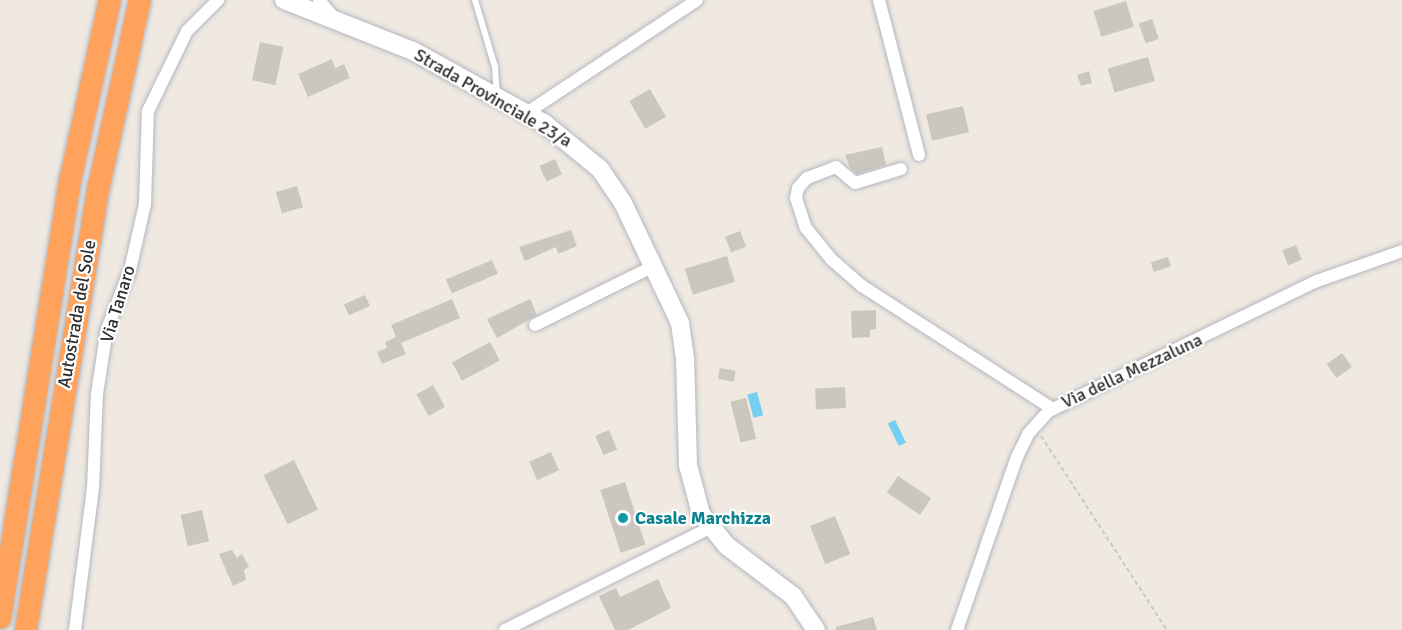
<!DOCTYPE html>
<style>
body{margin:0}
#map{position:relative;width:1402px;height:630px;overflow:hidden;background:#efe9e1;font-family:Signika,sans-serif}
div>[style]{position:absolute}
.water>*{inset:0;background:#75cff0;transform-origin:0 0}
.building>*{inset:0;background:#cbc7bf;transform-origin:0 0}
.path>*{height:2px;margin-top:-1px;transform-origin:0;background:repeating-linear-gradient(90deg,#c9c9c9 0 4.5px,transparent 0 7.5px)}
.roads{filter:drop-shadow(0 0 2px #b4b7c1) drop-shadow(0 0 2px #b4b7c1)}
.lane>*{height:6px;margin:-3px;padding:0 3px;transform-origin:3px;border-radius:3px;background:#fff}
.street>*{height:12px;margin:-6px;padding:0 6px;transform-origin:6px;border-radius:6px;background:#fff}
.secondary>*{height:18px;margin:-9px;padding:0 9px;transform-origin:9px;border-radius:9px;background:#fff}
.highway>*{height:22px;margin:-11px;padding:0 11px;transform-origin:11px;border-radius:11px;background:#ffa35c}
.dots>*{width:16px;height:16px;translate:-50% -50%;box-sizing:border-box;border:3px solid #fff;border-radius:50%}
span{translate:-50% -50%;white-space:nowrap;text-align:center;line-height:1.15;-webkit-text-stroke:4.5px #fff;paint-order:stroke}
.street-label{font-size:18px;color:#2e2e2e}
.culture-label{font-size:18px;color:#0d838f;font-weight:700}
.left{translate:0 -50%;text-align:left}
</style>
<div id="map">
<div class="water">
<i style="left:757px;top:392px;width:24px;height:10px;rotate:75deg"></i>
<i style="left:895px;top:420px;width:25px;height:8px;rotate:64deg"></i>
</div>
<div class="building">
<i style="left:1126px;top:1px;width:27px;height:34px;rotate:73deg"></i>
<i style="left:1152px;top:19px;width:21px;height:14px;rotate:71deg"></i>
<i style="left:260px;top:42px;width:24px;height:39px;rotate:12deg"></i>
<i style="left:1148px;top:57px;width:25px;height:42px;rotate:74deg"></i>
<i style="clip-path:polygon(332px 59px,335px 68px,344px 64px,350px 78px,308px 97px,298px 74px)"></i>
<i style="clip-path:polygon(1089px 71px,1092px 83px,1081px 86px,1077px 75px)"></i>
<i style="left:650px;top:89px;width:32px;height:24px;rotate:60deg"></i>
<i style="left:963px;top:106px;width:27px;height:38px;rotate:77deg"></i>
<i style="clip-path:polygon(882px 147px,886px 165px,857px 174px,850px 168px,845px 155px)"></i>
<i style="left:555px;top:159px;width:17px;height:17px;rotate:66deg"></i>
<i style="left:297px;top:186px;width:22px;height:22px;rotate:74deg"></i>
<i style="clip-path:polygon(571px 230px,577px 246px,558px 254px,556px 247px,525px 261px,519px 247px)"></i>
<i style="left:740px;top:231px;width:17px;height:16px;rotate:69deg"></i>
<i style="left:1296px;top:245px;width:16px;height:15px;rotate:68deg"></i>
<i style="left:727px;top:256px;width:27px;height:44px;rotate:73deg"></i>
<i style="left:1168px;top:257px;width:10px;height:18px;rotate:73deg"></i>
<i style="left:492px;top:260px;width:15px;height:50px;rotate:67deg"></i>
<i style="left:365px;top:295px;width:12px;height:23px;rotate:66deg"></i>
<i style="clip-path:polygon(452px 299px,460px 318px,401px 343px,406px 354px,382px 364px,377px 352px,387px 348px,385px 342px,396px 337px,391px 325px)"></i>
<i style="clip-path:polygon(530px 299px,537px 315px,497px 338px,487px 319px)"></i>
<i style="clip-path:polygon(876px 310px,876px 329px,870px 330px,870px 337px,852px 338px,851px 311px)"></i>
<i style="left:490px;top:342px;width:21px;height:43px;rotate:62deg"></i>
<i style="left:1342px;top:353px;width:17px;height:19px;rotate:54deg"></i>
<i style="left:720px;top:368px;width:16px;height:11px;rotate:11deg"></i>
<i style="left:433px;top:385px;width:25px;height:19px;rotate:61deg"></i>
<i style="left:845px;top:387px;width:21px;height:30px;rotate:87deg"></i>
<i style="left:746px;top:398px;width:42px;height:16px;rotate:76deg"></i>
<i style="left:609px;top:430px;width:21px;height:15px;rotate:67deg"></i>
<i style="left:551px;top:452px;width:20px;height:24px;rotate:66deg"></i>
<i style="left:294px;top:460px;width:55px;height:34px;rotate:64deg"></i>
<i style="left:898px;top:476px;width:40px;height:20px;rotate:34deg"></i>
<i style="left:625px;top:482px;width:66px;height:26px;rotate:72deg"></i>
<i style="left:202px;top:510px;width:32px;height:22px;rotate:77deg"></i>
<i style="left:835px;top:516px;width:41px;height:27px;rotate:68deg"></i>
<i style="clip-path:polygon(232px 550px,237px 558px,242px 554px,249px 567px,244px 570px,246px 580px,233px 586px,219px 554px)"></i>
<i style="clip-path:polygon(658px 579px,671px 608px,628px 630px,615px 630px,599px 596px,616px 588px,620px 597px)"></i>
<i style="clip-path:polygon(873px 617px,877px 630px,836px 630px,836px 627px)"></i>
</div>
<div class="path">
<i style="left:1041px;top:436px;width:231px;rotate:57deg"></i>
</div>
<div class="roads">
<div class="lane">
<i style="left:475px;top:0;width:70px;rotate:73.4deg"></i>
<i style="left:495px;top:67px;width:27px;rotate:86deg"></i>
</div>
<div class="street">
<i style="left:319px;top:0;width:23px;rotate:50deg"></i>
<i style="left:879px;top:0;width:160px;rotate:75.5deg"></i>
<i style="left:525px;top:114px;width:206px;rotate:-33.5deg"></i>
<i style="left:901px;top:169px;width:48px;rotate:163.1deg"></i>
<i style="left:855px;top:183px;width:25px;rotate:-140deg"></i>
<i style="left:836px;top:167px;width:31px;rotate:159deg"></i>
<i style="left:807px;top:178px;width:13px;rotate:132deg"></i>
<i style="left:798px;top:188px;width:10px;rotate:101deg"></i>
<i style="left:796px;top:198px;width:32px;rotate:72deg"></i>
<i style="left:806px;top:228px;width:40px;rotate:51deg"></i>
<i style="left:831px;top:259px;width:41px;rotate:41.1deg"></i>
<i style="left:862px;top:286px;width:227px;rotate:32.8deg"></i>
<i style="left:535px;top:325px;width:133px;rotate:-26.4deg"></i>
<i style="left:75px;top:630px;width:143px;rotate:-82.8deg"></i>
<i style="left:93px;top:488px;width:94px;rotate:-87.6deg"></i>
<i style="left:97px;top:394px;width:66px;rotate:-81.3deg"></i>
<i style="left:107px;top:329px;width:63px;rotate:-68.7deg"></i>
<i style="left:130px;top:270px;width:68px;rotate:-77.2deg"></i>
<i style="left:145px;top:204px;width:93px;rotate:-88.2deg"></i>
<i style="left:148px;top:111px;width:89px;rotate:-64deg"></i>
<i style="left:187px;top:31px;width:44px;rotate:-45deg"></i>
<i style="left:505px;top:630px;width:229px;rotate:-26.5deg"></i>
<i style="left:957px;top:630px;width:183px;rotate:-70.9deg"></i>
<i style="left:1017px;top:457px;width:25px;rotate:-64deg"></i>
<i style="left:1028px;top:434px;width:31px;rotate:-48deg"></i>
<i style="left:1049px;top:411px;width:298px;rotate:-25.9deg"></i>
<i style="left:1317px;top:281px;width:90px;rotate:-19.4deg"></i>
</div>
<div class="secondary">
<i style="left:284px;top:0;width:139px;rotate:21.6deg"></i>
<i style="left:413px;top:51px;width:151px;rotate:28.9deg"></i>
<i style="left:545px;top:124px;width:71px;rotate:39.3deg"></i>
<i style="left:600px;top:169px;width:41px;rotate:55.9deg"></i>
<i style="left:623px;top:203px;width:133px;rotate:64.6deg"></i>
<i style="left:680px;top:323px;width:34px;rotate:82deg"></i>
<i style="left:685px;top:357px;width:108px;rotate:88.4deg"></i>
<i style="left:688px;top:465px;width:51px;rotate:75.1deg"></i>
<i style="left:701px;top:514px;width:41px;rotate:50.9deg"></i>
<i style="left:727px;top:546px;width:83px;rotate:37.1deg"></i>
<i style="left:793px;top:596px;width:41px;rotate:55.9deg"></i>
</div>
<div class="highway">
<i style="left:0;top:618px;width:437px;rotate:-80.9deg"></i>
<i style="left:69px;top:186px;width:190px;rotate:-77.6deg"></i>
<i style="left:26px;top:630px;width:450px;rotate:-80.7deg"></i>
<i style="left:99px;top:186px;width:190px;rotate:-77.6deg"></i>
</div>
</div>
<div class="dots">
<i style="left:623px;top:518px;background:#0f9aa8"></i>
</div>
<div class="street-label">
<span style="left:493px;top:98px;rotate:30deg">Strada Provinciale 23/a</span>
<span style="left:118px;top:304px;rotate:-73deg">Via Tanaro</span>
<span style="left:77px;top:314px;rotate:-80deg">Autostrada del Sole</span>
<span style="left:1132px;top:371px;rotate:-25deg">Via della Mezzaluna</span>
</div>
<div class="culture-label">
<span class="left" style="left:635px;top:518px">Casale Marchizza</span>
</div>
</div>
